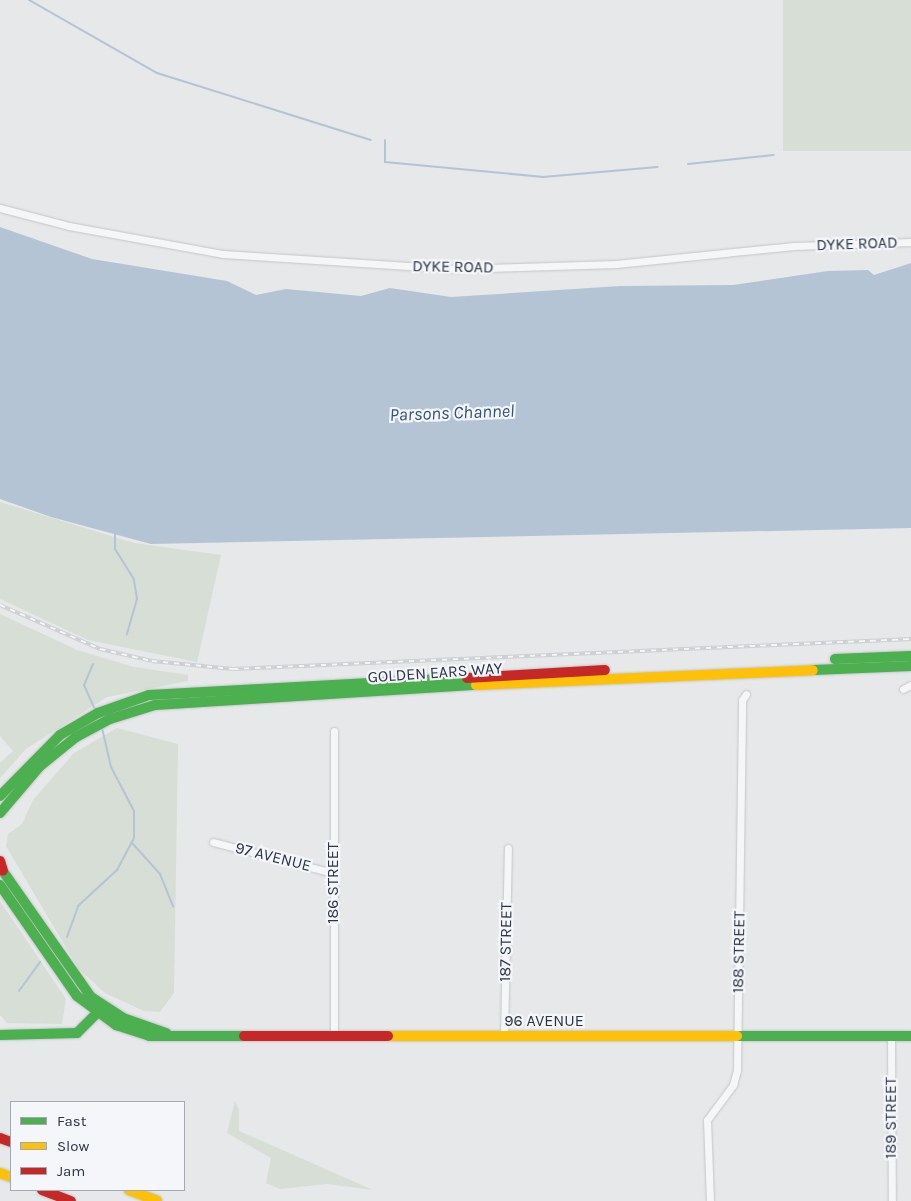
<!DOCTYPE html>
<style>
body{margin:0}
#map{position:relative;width:911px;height:1201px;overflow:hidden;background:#e6e8ea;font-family:Karla,sans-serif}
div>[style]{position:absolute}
.green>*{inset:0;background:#d6ded6;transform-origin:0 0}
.water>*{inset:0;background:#b4c4d5}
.stream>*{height:2px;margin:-1px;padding:0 1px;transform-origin:1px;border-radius:1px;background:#b4c4d5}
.roads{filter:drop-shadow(0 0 1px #c4c6c8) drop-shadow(0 0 1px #c4c6c8)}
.street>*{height:7px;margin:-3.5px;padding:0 3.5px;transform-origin:3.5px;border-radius:3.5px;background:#f5f6f7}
.fast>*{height:10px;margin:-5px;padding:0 5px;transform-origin:5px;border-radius:5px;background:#4caf50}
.slow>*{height:10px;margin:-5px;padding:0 5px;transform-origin:5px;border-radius:5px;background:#ffc107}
.jam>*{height:10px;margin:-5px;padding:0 5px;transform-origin:5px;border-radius:5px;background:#c62828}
.rail>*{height:4px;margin-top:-2px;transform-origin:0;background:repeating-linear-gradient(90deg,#f4f6f9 0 5.5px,#cecfd2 0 11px);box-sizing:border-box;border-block:1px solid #cecfd2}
span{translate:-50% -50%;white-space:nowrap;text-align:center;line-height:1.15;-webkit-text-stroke:4.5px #f4f6f9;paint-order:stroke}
.street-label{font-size:16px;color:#2b3445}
.water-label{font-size:18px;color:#34527a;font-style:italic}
.legend{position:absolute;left:10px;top:1101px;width:175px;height:90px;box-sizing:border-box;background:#f4f6f9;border:1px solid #a4a8b1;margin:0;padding:6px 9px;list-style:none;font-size:15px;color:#2b3445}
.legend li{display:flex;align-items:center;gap:10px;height:25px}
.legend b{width:25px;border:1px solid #a4a8b1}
</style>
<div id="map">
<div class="green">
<i style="left:783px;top:0;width:128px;height:151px"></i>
<i style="clip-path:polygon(0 502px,134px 543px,221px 555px,197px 662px,88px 640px,0 599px)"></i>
<i style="clip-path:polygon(0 614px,77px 650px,134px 667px,188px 675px,188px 681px,107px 697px,26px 749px,0 778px,0 763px,13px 751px,0 736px)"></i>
<i style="clip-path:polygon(117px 728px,178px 744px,174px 993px,160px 1012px,144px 1011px,105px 993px,78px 968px,6px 846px,8px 834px,22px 824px,33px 800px,74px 753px)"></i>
<i style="clip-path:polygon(0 901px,66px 999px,62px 1024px,7px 1023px,0 1015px)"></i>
<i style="clip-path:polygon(235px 1101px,239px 1110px,239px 1131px,373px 1190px,327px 1184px,280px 1189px,266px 1183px,271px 1158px,227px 1133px)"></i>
</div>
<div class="water">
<i style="clip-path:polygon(0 227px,92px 259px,227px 281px,256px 295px,286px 289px,361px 296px,390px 288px,451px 297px,620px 286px,733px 285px,828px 271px,868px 270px,874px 275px,911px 263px,911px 528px,151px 544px,51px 517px,0 499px)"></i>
</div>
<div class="stream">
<i style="left:29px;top:0;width:147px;rotate:29.7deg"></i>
<i style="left:157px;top:73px;width:224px;rotate:17.4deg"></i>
<i style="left:385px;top:140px;width:22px;rotate:90deg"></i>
<i style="left:385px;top:162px;width:159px;rotate:5.4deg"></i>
<i style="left:543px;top:177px;width:115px;rotate:-5deg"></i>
<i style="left:688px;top:164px;width:86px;rotate:-6deg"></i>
<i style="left:115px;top:534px;width:15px;rotate:90deg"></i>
<i style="left:115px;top:549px;width:36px;rotate:58deg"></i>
<i style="left:134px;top:580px;width:19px;rotate:81deg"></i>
<i style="left:137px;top:599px;width:37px;rotate:106deg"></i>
<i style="left:93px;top:664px;width:23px;rotate:113deg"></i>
<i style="left:84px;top:685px;width:27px;rotate:66deg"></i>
<i style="left:132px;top:843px;width:42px;rotate:47.9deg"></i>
<i style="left:160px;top:874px;width:35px;rotate:68deg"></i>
<i style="left:67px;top:937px;width:33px;rotate:-70deg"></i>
<i style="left:78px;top:906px;width:53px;rotate:-42.7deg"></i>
<i style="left:117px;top:870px;width:36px;rotate:-62deg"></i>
<i style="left:134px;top:838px;width:27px;rotate:-90deg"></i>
<i style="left:134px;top:811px;width:50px;rotate:-117.6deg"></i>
<i style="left:111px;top:767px;width:40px;rotate:-103deg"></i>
<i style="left:19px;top:991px;width:36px;rotate:-54deg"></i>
</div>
<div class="roads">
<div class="street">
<i style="left:0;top:208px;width:71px;rotate:14.6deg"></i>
<i style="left:69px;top:226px;width:157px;rotate:10.3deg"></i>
<i style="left:223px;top:254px;width:232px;rotate:3.7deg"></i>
<i style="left:455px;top:269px;width:161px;rotate:-1.8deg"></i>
<i style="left:616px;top:264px;width:179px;rotate:-5.8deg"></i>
<i style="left:794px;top:246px;width:117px;rotate:-2deg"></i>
<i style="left:903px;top:689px;width:9px;rotate:-27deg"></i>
<i style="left:213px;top:842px;width:124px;rotate:14.5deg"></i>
<i style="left:334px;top:1035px;width:304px;rotate:-90deg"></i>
<i style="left:504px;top:1036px;width:188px;rotate:-88.8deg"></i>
<i style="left:891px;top:1036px;width:165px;rotate:89.7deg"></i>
<i style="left:710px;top:1201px;width:81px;rotate:-92.1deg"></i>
<i style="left:707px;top:1120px;width:44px;rotate:-53.4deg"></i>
<i style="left:733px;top:1085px;width:16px;rotate:-75deg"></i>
<i style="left:737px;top:1070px;width:370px;rotate:-89.2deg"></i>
<i style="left:742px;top:700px;width:7px;rotate:-56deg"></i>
</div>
<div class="fast">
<i style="left:835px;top:659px;width:76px;rotate:-2.3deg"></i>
<i style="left:813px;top:670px;width:98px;rotate:-2.3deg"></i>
<i style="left:0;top:796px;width:86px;rotate:-45.5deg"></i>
<i style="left:60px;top:735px;width:44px;rotate:-30.1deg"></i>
<i style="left:98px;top:713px;width:54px;rotate:-19.4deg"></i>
<i style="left:149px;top:695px;width:318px;rotate:-3.1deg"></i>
<i style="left:0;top:813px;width:62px;rotate:-49.6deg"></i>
<i style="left:40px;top:766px;width:46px;rotate:-38.9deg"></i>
<i style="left:76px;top:737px;width:38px;rotate:-28deg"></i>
<i style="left:110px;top:719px;width:47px;rotate:-17.3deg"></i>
<i style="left:155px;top:705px;width:322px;rotate:-3.6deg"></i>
<i style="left:0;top:867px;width:159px;rotate:55deg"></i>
<i style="left:91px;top:997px;width:38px;rotate:33deg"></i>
<i style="left:123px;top:1018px;width:46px;rotate:19.2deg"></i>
<i style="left:0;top:885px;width:135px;rotate:55.3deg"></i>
<i style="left:77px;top:996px;width:49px;rotate:36.6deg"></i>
<i style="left:116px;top:1025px;width:35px;rotate:18deg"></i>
<i style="left:149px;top:1036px;width:95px"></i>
<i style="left:0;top:1035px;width:77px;rotate:-1.5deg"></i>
<i style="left:77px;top:1033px;width:34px;rotate:-45deg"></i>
<i style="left:737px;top:1036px;width:174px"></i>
</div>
<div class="slow">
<i style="left:476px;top:685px;width:337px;rotate:-2.5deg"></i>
<i style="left:388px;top:1036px;width:349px"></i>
<i style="left:0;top:1173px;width:12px;rotate:20deg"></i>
<i style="left:129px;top:1190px;width:30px;rotate:21deg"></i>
</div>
<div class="jam">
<i style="left:467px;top:678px;width:138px;rotate:-3.3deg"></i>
<i style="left:0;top:861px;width:10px;rotate:73deg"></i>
<i style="left:244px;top:1036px;width:144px"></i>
<i style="left:0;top:1138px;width:12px;rotate:20deg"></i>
<i style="left:42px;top:1190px;width:31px;rotate:21deg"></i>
</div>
</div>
<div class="rail">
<i style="left:0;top:605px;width:109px;rotate:23.7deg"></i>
<i style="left:100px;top:649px;width:53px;rotate:13deg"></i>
<i style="left:152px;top:661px;width:81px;rotate:5.6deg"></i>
<i style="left:233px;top:669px;width:679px;rotate:-2.53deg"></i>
</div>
<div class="street-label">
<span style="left:857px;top:244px;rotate:-2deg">DYKE ROAD</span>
<span style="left:453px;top:267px;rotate:1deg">DYKE ROAD</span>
<span style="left:435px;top:673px;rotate:-4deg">GOLDEN EARS WAY</span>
<span style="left:273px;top:857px;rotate:14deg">97 AVENUE</span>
<span style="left:333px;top:883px;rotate:-90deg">186 STREET</span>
<span style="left:506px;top:942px;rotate:-89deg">187 STREET</span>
<span style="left:739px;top:952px;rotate:-89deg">188 STREET</span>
<span style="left:544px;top:1021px">96 AVENUE</span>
<span style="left:891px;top:1118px;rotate:-90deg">189 STREET</span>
</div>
<div class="water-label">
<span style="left:452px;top:413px;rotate:-2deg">Parsons Channel</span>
</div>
<ul class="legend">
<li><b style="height:6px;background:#4caf50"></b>Fast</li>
<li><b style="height:6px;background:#ffc107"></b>Slow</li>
<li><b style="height:6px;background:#c62828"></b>Jam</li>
</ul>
</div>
